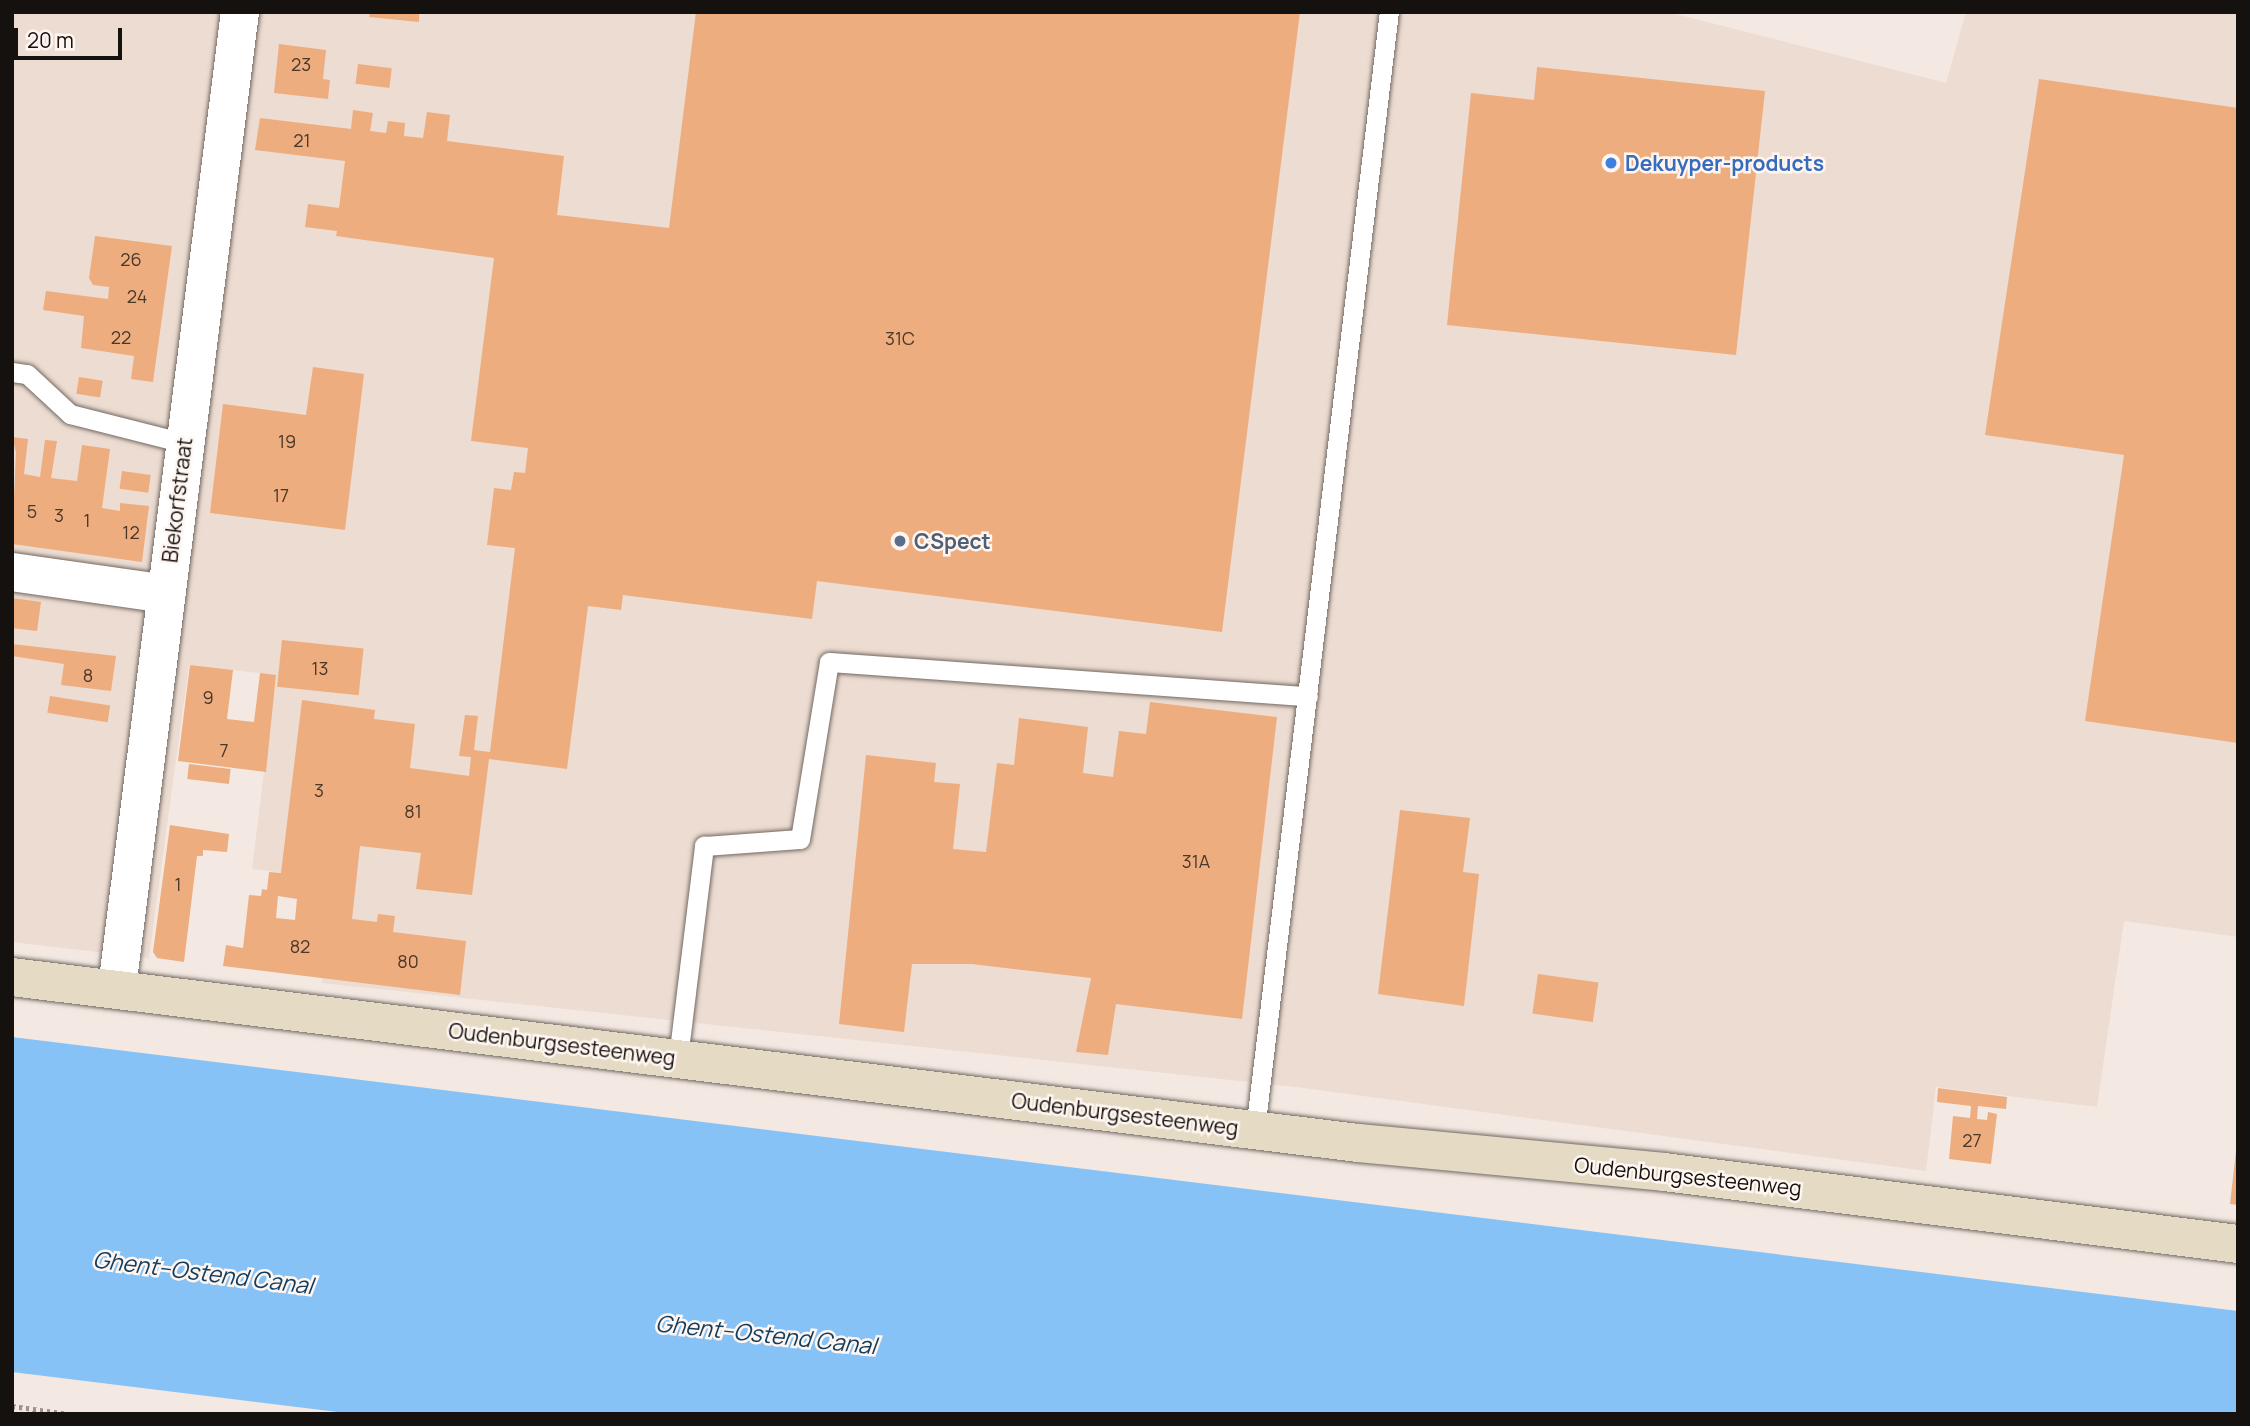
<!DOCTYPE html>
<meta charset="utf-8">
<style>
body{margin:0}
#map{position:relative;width:2250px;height:1426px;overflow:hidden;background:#f3e9e2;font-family:Manrope,sans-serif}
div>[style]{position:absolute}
.built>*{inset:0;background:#eddcd1}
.water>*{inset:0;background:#87c2f6}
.building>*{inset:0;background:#edad7f;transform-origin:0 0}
.path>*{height:4.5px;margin-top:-2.25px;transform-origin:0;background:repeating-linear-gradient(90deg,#99928d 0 3.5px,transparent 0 7px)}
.roads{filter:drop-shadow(0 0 2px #726963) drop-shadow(0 0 2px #726963)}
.lane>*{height:19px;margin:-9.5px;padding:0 9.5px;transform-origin:9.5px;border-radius:9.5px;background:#fff}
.street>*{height:38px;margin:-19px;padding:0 19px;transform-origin:19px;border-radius:19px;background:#fff}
.secondary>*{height:38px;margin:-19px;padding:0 19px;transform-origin:19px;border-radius:19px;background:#e5dac4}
.dots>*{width:19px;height:19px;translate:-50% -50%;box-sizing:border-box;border:4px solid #fff6f1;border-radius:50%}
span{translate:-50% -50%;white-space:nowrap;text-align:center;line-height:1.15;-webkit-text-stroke:5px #fff6f1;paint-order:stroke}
.number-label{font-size:18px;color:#4a382b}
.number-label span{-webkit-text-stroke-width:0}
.shop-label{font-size:21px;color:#366cbe;font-weight:700}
.left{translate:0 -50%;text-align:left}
.street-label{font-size:21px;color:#14110f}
.service-label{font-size:21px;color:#4e5e75;font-weight:700}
.water-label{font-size:23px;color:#113d5f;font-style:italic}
.frame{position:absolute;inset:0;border:14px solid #14110f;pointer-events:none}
.scale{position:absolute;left:14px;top:28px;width:108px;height:32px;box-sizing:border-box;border:4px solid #14110f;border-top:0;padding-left:9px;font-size:21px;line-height:24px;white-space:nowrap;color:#14110f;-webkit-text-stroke:5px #fff6f1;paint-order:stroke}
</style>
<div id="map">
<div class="built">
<i style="clip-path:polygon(12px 12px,1668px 12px,1946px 83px,1966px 12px,2238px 12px,2238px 937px,2124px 921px,2097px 1107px,1936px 1087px,1926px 1171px,1296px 1087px,322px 983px,336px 879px,252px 869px,276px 675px,189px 665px,149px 958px,12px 942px)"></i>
</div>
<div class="water">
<i style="clip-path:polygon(12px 1037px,2238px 1311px,2238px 1414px,354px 1414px,12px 1372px)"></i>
</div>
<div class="building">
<i style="clip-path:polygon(370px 12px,419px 12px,419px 22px,369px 17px)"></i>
<i style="clip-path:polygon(evenodd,696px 12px,1300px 12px,1222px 632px,817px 581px,812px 619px,623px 595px,621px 610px,588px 606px,567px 769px,489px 759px,472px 895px,416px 889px,421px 853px,360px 846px,352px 919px,377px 922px,378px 914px,395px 916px,393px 932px,466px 941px,460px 995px,223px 966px,226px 945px,243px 948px,249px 895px,261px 896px,262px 889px,267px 890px,269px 872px,281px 873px,302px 700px,375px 710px,374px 719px,415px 724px,410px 768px,469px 776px,471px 757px,459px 756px,465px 715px,478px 716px,474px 750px,490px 752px,515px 548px,487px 545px,494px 488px,511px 490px,514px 472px,525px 473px,528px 448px,471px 441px,494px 258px,336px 236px,337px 231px,305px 227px,308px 204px,339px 208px,345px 161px,255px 150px,260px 118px,351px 129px,353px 110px,373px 113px,370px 131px,386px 133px,388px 121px,405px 123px,404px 136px,423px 138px,427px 112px,450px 115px,447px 141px,564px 156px,557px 215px,669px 228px,696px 12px,278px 896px,297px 899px,295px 920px,276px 918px,278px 896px)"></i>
<i style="clip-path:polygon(279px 44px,326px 50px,323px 79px,330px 80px,328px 99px,274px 93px)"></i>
<i style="left:358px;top:64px;width:34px;height:20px;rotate:7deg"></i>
<i style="clip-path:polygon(1537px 67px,1765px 91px,1736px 355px,1447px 325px,1471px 93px,1534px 100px)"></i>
<i style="clip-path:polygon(2039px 79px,2238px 108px,2238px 743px,2085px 721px,2124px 455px,1985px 435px)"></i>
<i style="clip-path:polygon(95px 236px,172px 246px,153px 382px,131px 379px,134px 356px,81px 348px,84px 316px,43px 310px,46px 291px,108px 299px,109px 287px,93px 285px,89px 278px)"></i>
<i style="clip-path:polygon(313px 367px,364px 374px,345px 530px,210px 513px,223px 404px,306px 415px)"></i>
<i style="left:79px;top:377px;width:24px;height:17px;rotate:9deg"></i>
<i style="clip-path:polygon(12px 437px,28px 439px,24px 474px,40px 477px,45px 440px,57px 441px,51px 478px,77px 481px,82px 445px,110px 449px,102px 508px,120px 511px,120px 503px,149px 506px,142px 562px,12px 544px,16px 452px)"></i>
<i style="left:122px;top:471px;width:29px;height:18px;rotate:8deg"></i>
<i style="clip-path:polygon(12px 598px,41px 602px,37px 631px,12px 628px)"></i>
<i style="left:282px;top:640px;width:82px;height:47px;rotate:6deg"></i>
<i style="clip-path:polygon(12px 644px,116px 656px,111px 691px,61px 685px,64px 664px,12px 656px)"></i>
<i style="clip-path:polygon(190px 665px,233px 670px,227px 719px,254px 722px,260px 673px,276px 675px,266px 772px,178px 761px)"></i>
<i style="left:50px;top:696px;width:61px;height:17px;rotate:9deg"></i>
<i style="clip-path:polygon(1150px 702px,1277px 717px,1242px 1019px,1116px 1004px,1108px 1055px,1076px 1052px,1091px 978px,972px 964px,912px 964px,904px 1032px,839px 1024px,866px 755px,936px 763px,934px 782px,960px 784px,953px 849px,986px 852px,997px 763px,1014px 765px,1019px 718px,1088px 727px,1083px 773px,1113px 777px,1119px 731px,1146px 734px)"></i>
<i style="left:189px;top:764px;width:42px;height:15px;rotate:7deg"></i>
<i style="clip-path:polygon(1400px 810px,1470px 818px,1463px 872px,1479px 874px,1464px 1006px,1378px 994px)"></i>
<i style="clip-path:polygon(170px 825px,229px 834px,227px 852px,203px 850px,203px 856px,197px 856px,184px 962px,157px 958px,153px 952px)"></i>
<i style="left:1538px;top:974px;width:61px;height:40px;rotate:8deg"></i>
<i style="clip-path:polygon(1938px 1088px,2007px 1097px,2006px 1109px,1978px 1106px,1977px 1119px,1987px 1120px,1988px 1112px,1997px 1114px,1991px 1164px,1949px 1159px,1953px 1116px,1970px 1118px,1971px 1106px,1937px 1102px)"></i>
<i style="clip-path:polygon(2236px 1151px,2238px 1151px,2238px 1205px,2230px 1204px)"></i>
</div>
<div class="path">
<i style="left:12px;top:1406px;width:59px;rotate:7.9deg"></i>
</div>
<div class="roads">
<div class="lane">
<i style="left:12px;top:372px;width:15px;rotate:8deg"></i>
<i style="left:27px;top:374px;width:59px;rotate:42.9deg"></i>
<i style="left:70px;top:414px;width:119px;rotate:14.2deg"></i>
<i style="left:678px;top:1058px;width:214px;rotate:-83deg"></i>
<i style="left:704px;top:846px;width:96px;rotate:-4.2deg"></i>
<i style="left:800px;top:839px;width:179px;rotate:-80.7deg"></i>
<i style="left:829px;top:662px;width:480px;rotate:4.1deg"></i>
<i style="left:1255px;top:1130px;width:1126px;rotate:-83.17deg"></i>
</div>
<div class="street">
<i style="left:12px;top:572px;width:156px;rotate:8.1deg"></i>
<i style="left:117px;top:988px;width:984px;rotate:-82.82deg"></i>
</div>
<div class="secondary">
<i style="left:12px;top:977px;width:1357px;rotate:7.03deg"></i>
<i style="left:1359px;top:1143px;width:306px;rotate:5.4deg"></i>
<i style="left:1664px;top:1172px;width:578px;rotate:7.15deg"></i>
</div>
</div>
<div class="dots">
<i style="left:1611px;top:163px;background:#3f7fe0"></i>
<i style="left:900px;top:541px;background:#5c6f8a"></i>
</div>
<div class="number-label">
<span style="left:301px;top:64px">23</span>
<span style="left:302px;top:140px">21</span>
<span style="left:131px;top:259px">26</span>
<span style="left:137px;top:296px">24</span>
<span style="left:121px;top:337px">22</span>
<span style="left:900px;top:338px">31C</span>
<span style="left:287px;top:441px">19</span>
<span style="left:281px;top:495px">17</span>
<span style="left:32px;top:511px">5</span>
<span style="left:59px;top:515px">3</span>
<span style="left:87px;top:520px">1</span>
<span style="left:131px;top:532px">12</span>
<span style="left:320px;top:668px">13</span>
<span style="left:88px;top:675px">8</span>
<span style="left:208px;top:697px">9</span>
<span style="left:224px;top:750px">7</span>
<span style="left:319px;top:790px">3</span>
<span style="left:413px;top:811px">81</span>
<span style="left:1196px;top:861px">31A</span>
<span style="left:178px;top:884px">1</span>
<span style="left:300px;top:946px">82</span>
<span style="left:408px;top:961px">80</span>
<span style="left:1972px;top:1140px">27</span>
</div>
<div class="shop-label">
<span class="left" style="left:1625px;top:163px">Dekuyper-products</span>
</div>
<div class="street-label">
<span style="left:177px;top:500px;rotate:-83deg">Biekorfstraat</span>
<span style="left:562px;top:1044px;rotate:7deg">Oudenburgsesteenweg</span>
<span style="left:1125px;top:1114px;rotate:7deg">Oudenburgsesteenweg</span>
<span style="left:1688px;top:1176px;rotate:6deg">Oudenburgsesteenweg</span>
</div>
<div class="service-label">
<span class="left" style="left:914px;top:541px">CSpect</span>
</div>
<div class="water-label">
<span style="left:203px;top:1272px;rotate:7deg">Ghent–Ostend Canal</span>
<span style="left:766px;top:1334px;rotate:6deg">Ghent–Ostend Canal</span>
</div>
<div class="frame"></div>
<div class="scale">20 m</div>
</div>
